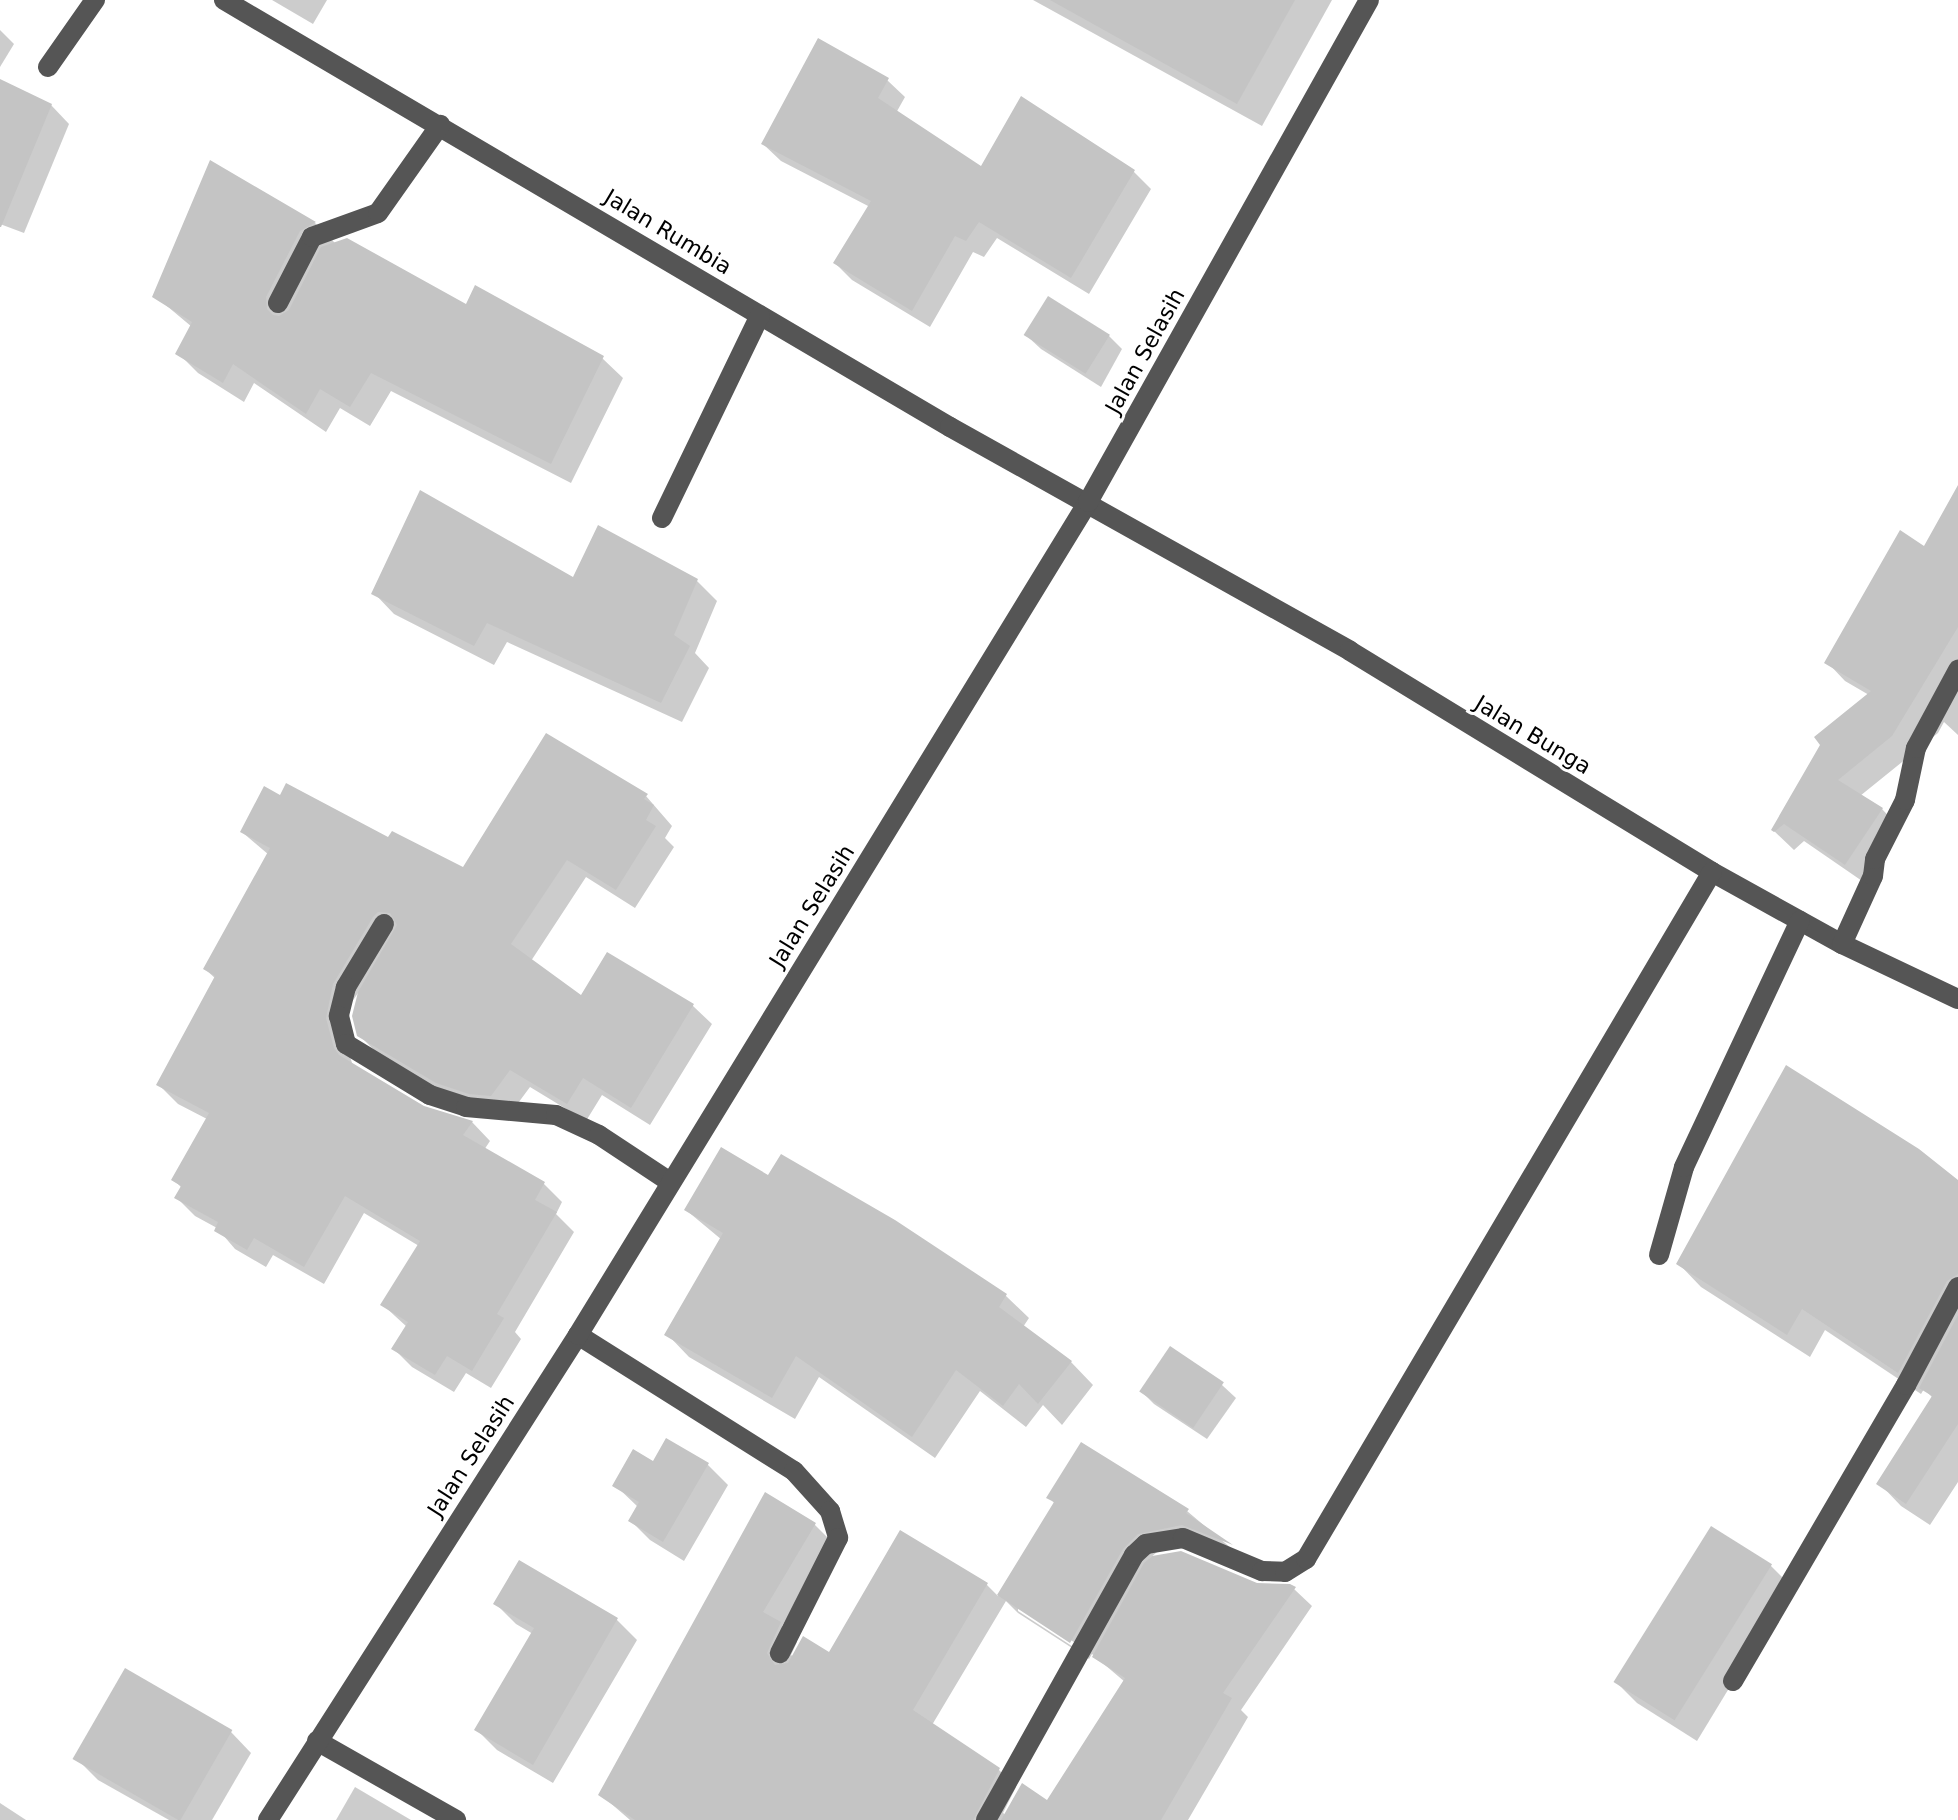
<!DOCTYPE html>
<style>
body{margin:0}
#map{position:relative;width:1958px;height:1820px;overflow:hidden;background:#fff;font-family:"DejaVu Sans",sans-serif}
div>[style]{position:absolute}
.shadow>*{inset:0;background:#0003}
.building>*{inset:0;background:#c4c4c4;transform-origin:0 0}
.minor>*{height:20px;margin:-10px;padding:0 10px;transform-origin:10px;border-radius:10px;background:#555}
span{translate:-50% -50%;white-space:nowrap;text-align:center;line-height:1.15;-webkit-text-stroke:6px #fff;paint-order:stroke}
.street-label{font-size:22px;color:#000}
</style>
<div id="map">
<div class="shadow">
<i style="clip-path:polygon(272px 0,327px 0,313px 24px)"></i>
<i style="clip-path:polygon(1033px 0,1332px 0,1262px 126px)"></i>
<i style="clip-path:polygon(0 30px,14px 44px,0 67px)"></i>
<i style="clip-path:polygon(887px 80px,905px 97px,896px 113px,981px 169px,1134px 172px,1151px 189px,1089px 294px,997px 238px,984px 257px,973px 252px,930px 327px,852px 280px,835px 263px,870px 207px,781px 161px,763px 144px)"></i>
<i style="clip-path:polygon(0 81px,51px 105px,69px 124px,24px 233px,0 224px)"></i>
<i style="clip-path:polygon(211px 163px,315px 223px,336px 244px,467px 307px,602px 358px,623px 378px,571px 483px,391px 391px,370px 426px,340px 408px,326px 432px,254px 383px,244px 402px,198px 373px,178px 353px,192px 327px,155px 296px)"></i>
<i style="clip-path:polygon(1049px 299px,1109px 336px,1122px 349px,1101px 387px,1041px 349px,1027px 336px)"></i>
<i style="clip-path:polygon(1958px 489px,1958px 735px,1944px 722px,1938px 733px,1860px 796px,1882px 809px,1900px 828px,1865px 883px,1804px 841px,1794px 850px,1773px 830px,1869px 695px,1845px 681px,1827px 662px,1925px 549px)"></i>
<i style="clip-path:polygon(574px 579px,697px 581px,717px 601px,695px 653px,709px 668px,682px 722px,507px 642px,494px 665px,394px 614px,374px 593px)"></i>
<i style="clip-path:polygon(646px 796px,672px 826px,665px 838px,674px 847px,635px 908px,586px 877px,531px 961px,581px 998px,608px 955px,693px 1006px,712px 1024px,650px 1125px,602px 1095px,586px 1121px,530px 1087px,510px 1114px,456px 1101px,378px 1054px,359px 1035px,361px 989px,351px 1003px,344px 1038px,353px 1066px,423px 1108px,472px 1122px,490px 1141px,484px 1150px,544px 1184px,562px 1202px,556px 1214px,574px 1232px,515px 1332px,521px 1339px,491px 1388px,466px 1373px,454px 1392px,412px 1367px,394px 1349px,407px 1327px,383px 1305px,419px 1246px,364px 1213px,324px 1284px,273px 1255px,266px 1267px,235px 1249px,217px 1228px,195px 1216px,177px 1198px,182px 1188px,173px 1179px,207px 1119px,178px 1104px,159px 1085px,216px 979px,205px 969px,269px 855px,242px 832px,389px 840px,464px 870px)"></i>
<i style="clip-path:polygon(769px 1178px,894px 1221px,1006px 1296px,1029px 1318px,1023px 1327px,1071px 1362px,1093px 1385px,1062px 1425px,1043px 1405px,1026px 1427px,980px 1391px,935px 1458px,819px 1377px,795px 1419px,689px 1357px,667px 1334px,722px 1240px,686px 1210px)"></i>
<i style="clip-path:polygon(1958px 1183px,1958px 1482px,1930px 1525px,1901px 1506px,1879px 1483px,1933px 1398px,1924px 1389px,1921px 1394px,1825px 1330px,1810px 1357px,1701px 1287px,1679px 1264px)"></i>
<i style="clip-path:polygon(1222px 1385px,1236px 1398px,1207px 1439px,1154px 1404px,1141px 1391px)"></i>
<i style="clip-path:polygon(654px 1464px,708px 1465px,728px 1485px,684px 1561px,650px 1540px,630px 1520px,638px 1507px,615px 1485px)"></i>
<i style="clip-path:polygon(evenodd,766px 1495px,815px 1525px,832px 1542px,782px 1626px,797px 1642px,791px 1655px,794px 1657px,830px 1655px,901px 1532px,987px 1585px,998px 1596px,1055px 1504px,1049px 1497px,1187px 1511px,1244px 1559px,1202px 1543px,1157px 1552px,1149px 1559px,1257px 1585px,1294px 1589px,1312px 1606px,1241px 1710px,1248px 1717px,1188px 1820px,630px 1820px,600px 1794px,766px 1495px,1006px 1601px,1018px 1613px,1089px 1659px,1092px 1654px,1125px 1682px,1048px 1802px,1006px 1815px,1003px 1813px,1016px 1787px,999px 1770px,932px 1725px,1006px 1601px,766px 1495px,1018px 1606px,1080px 1646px,1078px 1650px,1018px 1611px,1018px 1606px)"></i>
<i style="clip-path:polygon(1712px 1529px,1771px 1566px,1791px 1586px,1697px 1741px,1637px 1703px,1617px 1683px)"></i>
<i style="clip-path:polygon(520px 1563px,617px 1620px,637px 1640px,553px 1783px,497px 1750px,477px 1730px,533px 1634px,516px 1624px,496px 1604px)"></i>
<i style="clip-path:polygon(231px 1732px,251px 1753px,212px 1820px,169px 1820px,98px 1780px,78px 1760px)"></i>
<i style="clip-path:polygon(355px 1787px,411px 1820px,336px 1820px)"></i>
<i style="clip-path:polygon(0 1803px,26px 1820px,0 1820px)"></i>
</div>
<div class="building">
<i style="clip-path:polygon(1050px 0,1295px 0,1237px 104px)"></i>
<i style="clip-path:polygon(818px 38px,889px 78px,878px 98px,981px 166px,1021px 96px,1135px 170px,1071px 278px,979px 222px,966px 241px,955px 236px,912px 311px,833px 263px,871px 201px,761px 144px)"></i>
<i style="clip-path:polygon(0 79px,52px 104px,1px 227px,0 227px)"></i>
<i style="clip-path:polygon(210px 160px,316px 222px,300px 231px,266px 297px,267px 309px,273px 315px,279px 316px,289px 310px,321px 247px,347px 238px,466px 304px,475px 285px,604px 356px,551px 464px,371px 373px,350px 407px,320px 389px,306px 414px,233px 364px,223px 383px,175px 354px,192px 322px,152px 297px)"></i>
<i style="left:1048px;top:296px;width:73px;height:46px;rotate:32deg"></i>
<i style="clip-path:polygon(1958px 485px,1958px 627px,1892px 736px,1838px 780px,1883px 808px,1845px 865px,1784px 824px,1774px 832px,1771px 830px,1820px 745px,1814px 737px,1871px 691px,1824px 663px,1900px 530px,1924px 546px)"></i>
<i style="clip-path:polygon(420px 490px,573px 577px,598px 525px,698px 579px,674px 635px,690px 646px,661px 703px,487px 623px,474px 646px,371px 594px)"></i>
<i style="clip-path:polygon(546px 733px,648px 794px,644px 799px,654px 805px,646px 820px,656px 826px,616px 890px,567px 860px,511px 944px,581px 995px,607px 952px,694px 1004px,631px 1108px,583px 1078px,567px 1104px,510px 1070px,491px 1096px,469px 1094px,436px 1083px,357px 1036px,352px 1016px,358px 992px,397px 925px,390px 913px,378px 912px,373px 917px,333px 984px,326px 1018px,334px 1048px,339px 1055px,424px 1106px,473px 1121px,463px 1135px,545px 1182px,535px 1200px,557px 1212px,497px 1314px,504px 1318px,472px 1371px,447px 1356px,435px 1375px,391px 1349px,408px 1322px,380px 1305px,420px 1241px,345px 1196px,304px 1267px,254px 1238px,247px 1250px,214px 1231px,218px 1222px,174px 1198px,181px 1186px,171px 1180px,209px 1113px,156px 1085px,215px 976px,203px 969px,270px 848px,240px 832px,264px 786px,280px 795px,286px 783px,388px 837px,392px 831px,463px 867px)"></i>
<i style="clip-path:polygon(1786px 1065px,1919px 1149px,1958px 1180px,1958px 1274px,1947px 1281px,1898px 1373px,1802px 1309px,1787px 1335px,1676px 1264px)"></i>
<i style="clip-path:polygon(721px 1147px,768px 1175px,781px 1154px,895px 1220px,1007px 1294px,999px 1307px,1072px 1361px,1038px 1404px,1019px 1384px,1003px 1406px,956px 1370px,912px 1437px,796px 1356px,772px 1398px,664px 1335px,723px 1233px,684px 1210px)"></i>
<i style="clip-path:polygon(1958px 1315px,1958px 1424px,1906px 1504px,1876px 1484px,1932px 1396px,1919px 1388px)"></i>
<i style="left:1170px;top:1346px;width:65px;height:55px;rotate:34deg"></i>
<i style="clip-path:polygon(666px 1438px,709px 1463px,663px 1542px,628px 1521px,639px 1502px,612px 1486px,633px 1449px,653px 1461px)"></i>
<i style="clip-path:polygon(1081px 1442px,1189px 1509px,1186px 1513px,1233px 1545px,1182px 1525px,1138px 1534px,1123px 1549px,1070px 1643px,997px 1595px,1054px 1502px,1046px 1498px)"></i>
<i style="clip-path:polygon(765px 1492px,816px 1523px,763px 1612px,781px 1622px,767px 1653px,775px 1665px,788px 1663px,803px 1636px,829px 1652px,900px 1530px,988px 1583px,913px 1710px,1000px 1768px,973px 1820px,635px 1820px,598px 1795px)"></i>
<i style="left:1711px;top:1526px;width:72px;height:184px;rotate:32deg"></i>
<i style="clip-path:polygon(1181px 1551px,1257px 1583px,1290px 1584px,1296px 1587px,1223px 1693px,1232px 1698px,1161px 1820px,1001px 1820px,1022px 1783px,1047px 1800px,1125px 1678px,1092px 1657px,1144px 1563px,1152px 1556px)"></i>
<i style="clip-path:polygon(519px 1560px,618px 1618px,533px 1765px,474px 1730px,534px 1628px,493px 1604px)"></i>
<i style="left:125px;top:1668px;width:124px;height:105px;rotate:30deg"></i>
</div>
<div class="minor">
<i style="left:224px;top:0;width:842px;rotate:30.46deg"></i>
<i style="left:950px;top:427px;width:458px;rotate:29.2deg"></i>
<i style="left:1350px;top:651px;width:424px;rotate:31.4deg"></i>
<i style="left:1712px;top:872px;width:149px;rotate:29deg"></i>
<i style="left:1842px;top:944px;width:128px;rotate:25.4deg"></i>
<i style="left:48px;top:67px;width:82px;rotate:-55deg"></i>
<i style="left:278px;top:303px;width:74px;rotate:-62.7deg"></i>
<i style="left:312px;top:237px;width:70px;rotate:-20deg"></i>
<i style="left:378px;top:213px;width:108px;rotate:-54.8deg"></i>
<i style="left:662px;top:518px;width:225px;rotate:-64.2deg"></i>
<i style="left:384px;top:924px;width:74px;rotate:121.1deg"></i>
<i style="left:346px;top:987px;width:30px;rotate:104deg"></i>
<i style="left:339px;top:1016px;width:29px;rotate:76deg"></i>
<i style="left:346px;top:1044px;width:98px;rotate:31.3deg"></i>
<i style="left:430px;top:1095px;width:38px;rotate:18deg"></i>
<i style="left:466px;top:1107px;width:90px;rotate:5.1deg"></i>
<i style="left:556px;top:1115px;width:47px;rotate:24.9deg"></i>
<i style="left:599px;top:1135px;width:85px;rotate:33.5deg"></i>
<i style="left:1842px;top:944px;width:75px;rotate:-65.5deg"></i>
<i style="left:1873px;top:876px;width:17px;rotate:-83deg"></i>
<i style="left:1875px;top:859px;width:66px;rotate:-63deg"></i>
<i style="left:1905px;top:800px;width:53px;rotate:-78.1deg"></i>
<i style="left:1916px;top:748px;width:89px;rotate:-61.7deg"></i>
<i style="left:1659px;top:1255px;width:91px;rotate:-74.1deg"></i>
<i style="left:1684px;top:1167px;width:272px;rotate:-64.8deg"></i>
<i style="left:578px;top:1335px;width:255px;rotate:32.2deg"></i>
<i style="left:794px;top:1471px;width:54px;rotate:48deg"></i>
<i style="left:830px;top:1511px;width:28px;rotate:73deg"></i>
<i style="left:838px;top:1538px;width:129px;rotate:116.8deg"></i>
<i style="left:1733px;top:1681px;width:343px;rotate:-59.7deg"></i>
<i style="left:1906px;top:1385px;width:111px;rotate:-62deg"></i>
<i style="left:317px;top:1741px;width:160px;rotate:29.6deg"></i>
<i style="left:268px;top:1820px;width:576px;rotate:-57.41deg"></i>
<i style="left:578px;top:1335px;width:977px;rotate:-58.52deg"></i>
<i style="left:1088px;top:502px;width:575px;rotate:-60.76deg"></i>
<i style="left:986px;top:1820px;width:304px;rotate:-60.8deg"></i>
<i style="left:1134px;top:1555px;width:16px;rotate:-43deg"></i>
<i style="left:1146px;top:1544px;width:37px;rotate:-9deg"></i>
<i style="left:1183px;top:1538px;width:86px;rotate:22.7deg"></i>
<i style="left:1262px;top:1571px;width:23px;rotate:2deg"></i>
<i style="left:1285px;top:1572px;width:25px;rotate:-32deg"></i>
<i style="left:1306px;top:1559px;width:798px;rotate:-59.42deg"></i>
</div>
<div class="street-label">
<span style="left:668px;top:232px;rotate:31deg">Jalan Rumbia</span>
<span style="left:1145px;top:351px;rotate:-61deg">Jalan Selasih</span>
<span style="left:1533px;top:735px;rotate:31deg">Jalan Bunga</span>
<span style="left:812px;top:906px;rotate:-58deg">Jalan Selasih</span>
<span style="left:471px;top:1456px;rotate:-57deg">Jalan Selasih</span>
</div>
</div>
